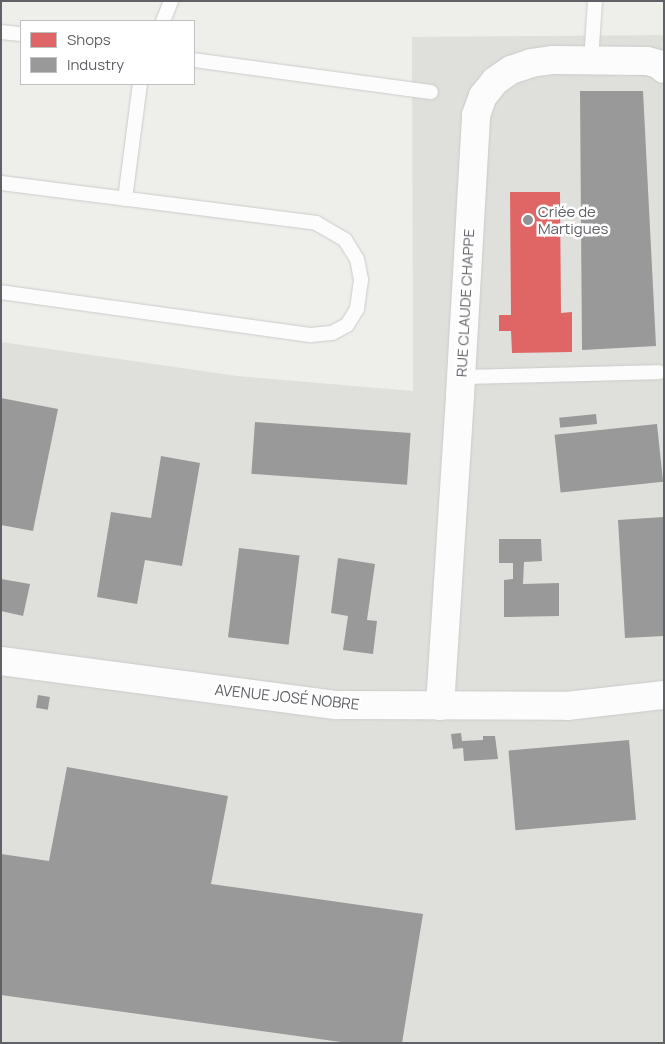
<!DOCTYPE html>
<meta charset="utf-8">
<style>
body{margin:0}
#map{position:relative;width:665px;height:1044px;overflow:hidden;background:#eeeeea;font-family:Manrope,sans-serif}
div>[style]{position:absolute}
.industrial>*{inset:0;background:#dfdfdb}
.shops>*{inset:0;background:#e06666}
.industry>*{inset:0;background:#999;transform-origin:0 0}
.roads{filter:drop-shadow(0 0 1px #cbcbcc) drop-shadow(0 0 1px #cbcbcc)}
.service>*{height:14px;margin:-7px;padding:0 7px;transform-origin:7px;border-radius:7px;background:#fcfcfc}
.minor>*{height:28px;margin:-14px;padding:0 14px;transform-origin:14px;border-radius:14px;background:#fcfcfc}
.dots>*{width:14px;height:14px;translate:-50% -50%;box-sizing:border-box;border:2px solid #fff;border-radius:50%}
span{translate:-50% -50%;white-space:nowrap;text-align:center;line-height:1.15;-webkit-text-stroke:5px #fff;paint-order:stroke}
.poi-label{font-size:15px;color:#5f6166}
.left{translate:0 -50%;text-align:left}
.street-label{font-size:15px;color:#5f6166}
.frame{position:absolute;inset:0;border:2px solid #5f6166;pointer-events:none}
.legend{position:absolute;left:20px;top:20px;width:175px;height:65px;box-sizing:border-box;background:#fff;border:1px solid #bfc0c2;margin:0;padding:6px 9px;list-style:none;font-size:15px;color:#5f6166}
.legend li{display:flex;align-items:center;gap:10px;height:25px}
.legend b{width:25px;border:1px solid #bfc0c2}
</style>
<div id="map">
<div class="industrial">
<i style="clip-path:polygon(664px 35px,664px 1043px,1px 1043px,1px 342px,237px 376px,413px 391px,412px 37px)"></i>
</div>
<div class="shops">
<i style="clip-path:polygon(510px 192px,560px 192px,561px 313px,572px 312px,572px 352px,512px 353px,511px 331px,499px 331px,499px 315px,511px 315px)"></i>
</div>
<div class="industry">
<i style="clip-path:polygon(580px 91px,643px 91px,656px 346px,582px 350px)"></i>
<i style="clip-path:polygon(1px 398px,58px 409px,33px 531px,1px 525px)"></i>
<i style="left:596px;top:414px;width:10px;height:37px;rotate:84deg"></i>
<i style="left:255px;top:422px;width:156px;height:52px;rotate:4deg"></i>
<i style="left:657px;top:424px;width:58px;height:103px;rotate:84deg"></i>
<i style="clip-path:polygon(161px 456px,200px 463px,182px 566px,145px 560px,137px 604px,97px 597px,111px 512px,151px 518px)"></i>
<i style="clip-path:polygon(664px 517px,664px 636px,625px 638px,618px 520px)"></i>
<i style="clip-path:polygon(499px 539px,541px 539px,542px 561px,524px 562px,523px 584px,559px 583px,559px 616px,504px 617px,504px 580px,513px 579px,513px 563px,499px 563px)"></i>
<i style="left:239px;top:548px;width:61px;height:90px;rotate:7deg"></i>
<i style="clip-path:polygon(338px 558px,375px 564px,367px 620px,377px 621px,373px 654px,343px 650px,348px 616px,331px 613px)"></i>
<i style="clip-path:polygon(1px 579px,30px 584px,23px 616px,1px 611px)"></i>
<i style="left:38px;top:695px;width:12px;height:13px;rotate:9deg"></i>
<i style="clip-path:polygon(461px 733px,462px 741px,483px 740px,483px 736px,495px 736px,498px 759px,464px 761px,463px 748px,453px 749px,451px 734px)"></i>
<i style="left:629px;top:740px;width:80px;height:121px;rotate:85deg"></i>
<i style="clip-path:polygon(67px 767px,228px 796px,211px 884px,423px 914px,402px 1043px,348px 1043px,1px 995px,1px 854px,49px 861px)"></i>
</div>
<div class="roads">
<div class="service">
<i style="left:163px;top:21px;width:22px;rotate:-68deg"></i>
<i style="left:1px;top:32px;width:20px;rotate:6deg"></i>
<i style="left:194px;top:60px;width:239px;rotate:7.7deg"></i>
<i style="left:591px;top:61px;width:60px;rotate:-86.2deg"></i>
<i style="left:1px;top:183px;width:318px;rotate:7.2deg"></i>
<i style="left:316px;top:223px;width:34px;rotate:30deg"></i>
<i style="left:345px;top:240px;width:22px;rotate:58deg"></i>
<i style="left:357px;top:259px;width:21px;rotate:79deg"></i>
<i style="left:361px;top:280px;width:29px;rotate:98deg"></i>
<i style="left:357px;top:309px;width:19px;rotate:122deg"></i>
<i style="left:347px;top:325px;width:17px;rotate:152deg"></i>
<i style="left:332px;top:333px;width:22px;rotate:175deg"></i>
<i style="left:310px;top:335px;width:312px;rotate:-172.1deg"></i>
<i style="left:125px;top:199px;width:116px;rotate:-82.6deg"></i>
<i style="left:461px;top:377px;width:198px;rotate:-1.4deg"></i>
</div>
<div class="minor">
<i style="left:1px;top:661px;width:339px;rotate:7.5deg"></i>
<i style="left:337px;top:705px;width:230px;rotate:0.2deg"></i>
<i style="left:567px;top:706px;width:98px;rotate:-6.5deg"></i>
<i style="left:440px;top:706px;width:312px;rotate:-86.3deg"></i>
<i style="left:460px;top:395px;width:280px;rotate:-86.7deg"></i>
<i style="left:476px;top:115px;width:20px;rotate:-70deg"></i>
<i style="left:483px;top:96px;width:19px;rotate:-51deg"></i>
<i style="left:495px;top:81px;width:19px;rotate:-35deg"></i>
<i style="left:511px;top:70px;width:21px;rotate:-19deg"></i>
<i style="left:531px;top:63px;width:22px;rotate:-8deg"></i>
<i style="left:553px;top:60px;width:94px;rotate:0.6deg"></i>
<i style="left:647px;top:61px;width:11px;rotate:15deg"></i>
<i style="left:658px;top:64px;width:8px;rotate:40deg"></i>
</div>
</div>
<div class="dots">
<i style="left:528px;top:220px;background:#919294"></i>
</div>
<div class="poi-label">
<span class="left" style="left:538px;top:220px">Criée de<br>Martigues</span>
</div>
<div class="street-label">
<span style="left:465px;top:303px;rotate:-87deg">RUE CLAUDE CHAPPE</span>
<span style="left:287px;top:697px;rotate:6deg">AVENUE JOSÉ NOBRE</span>
</div>
<div class="frame"></div>
<ul class="legend">
<li><b style="height:14px;background:#e06666"></b>Shops</li>
<li><b style="height:14px;background:#999"></b>Industry</li>
</ul>
</div>
